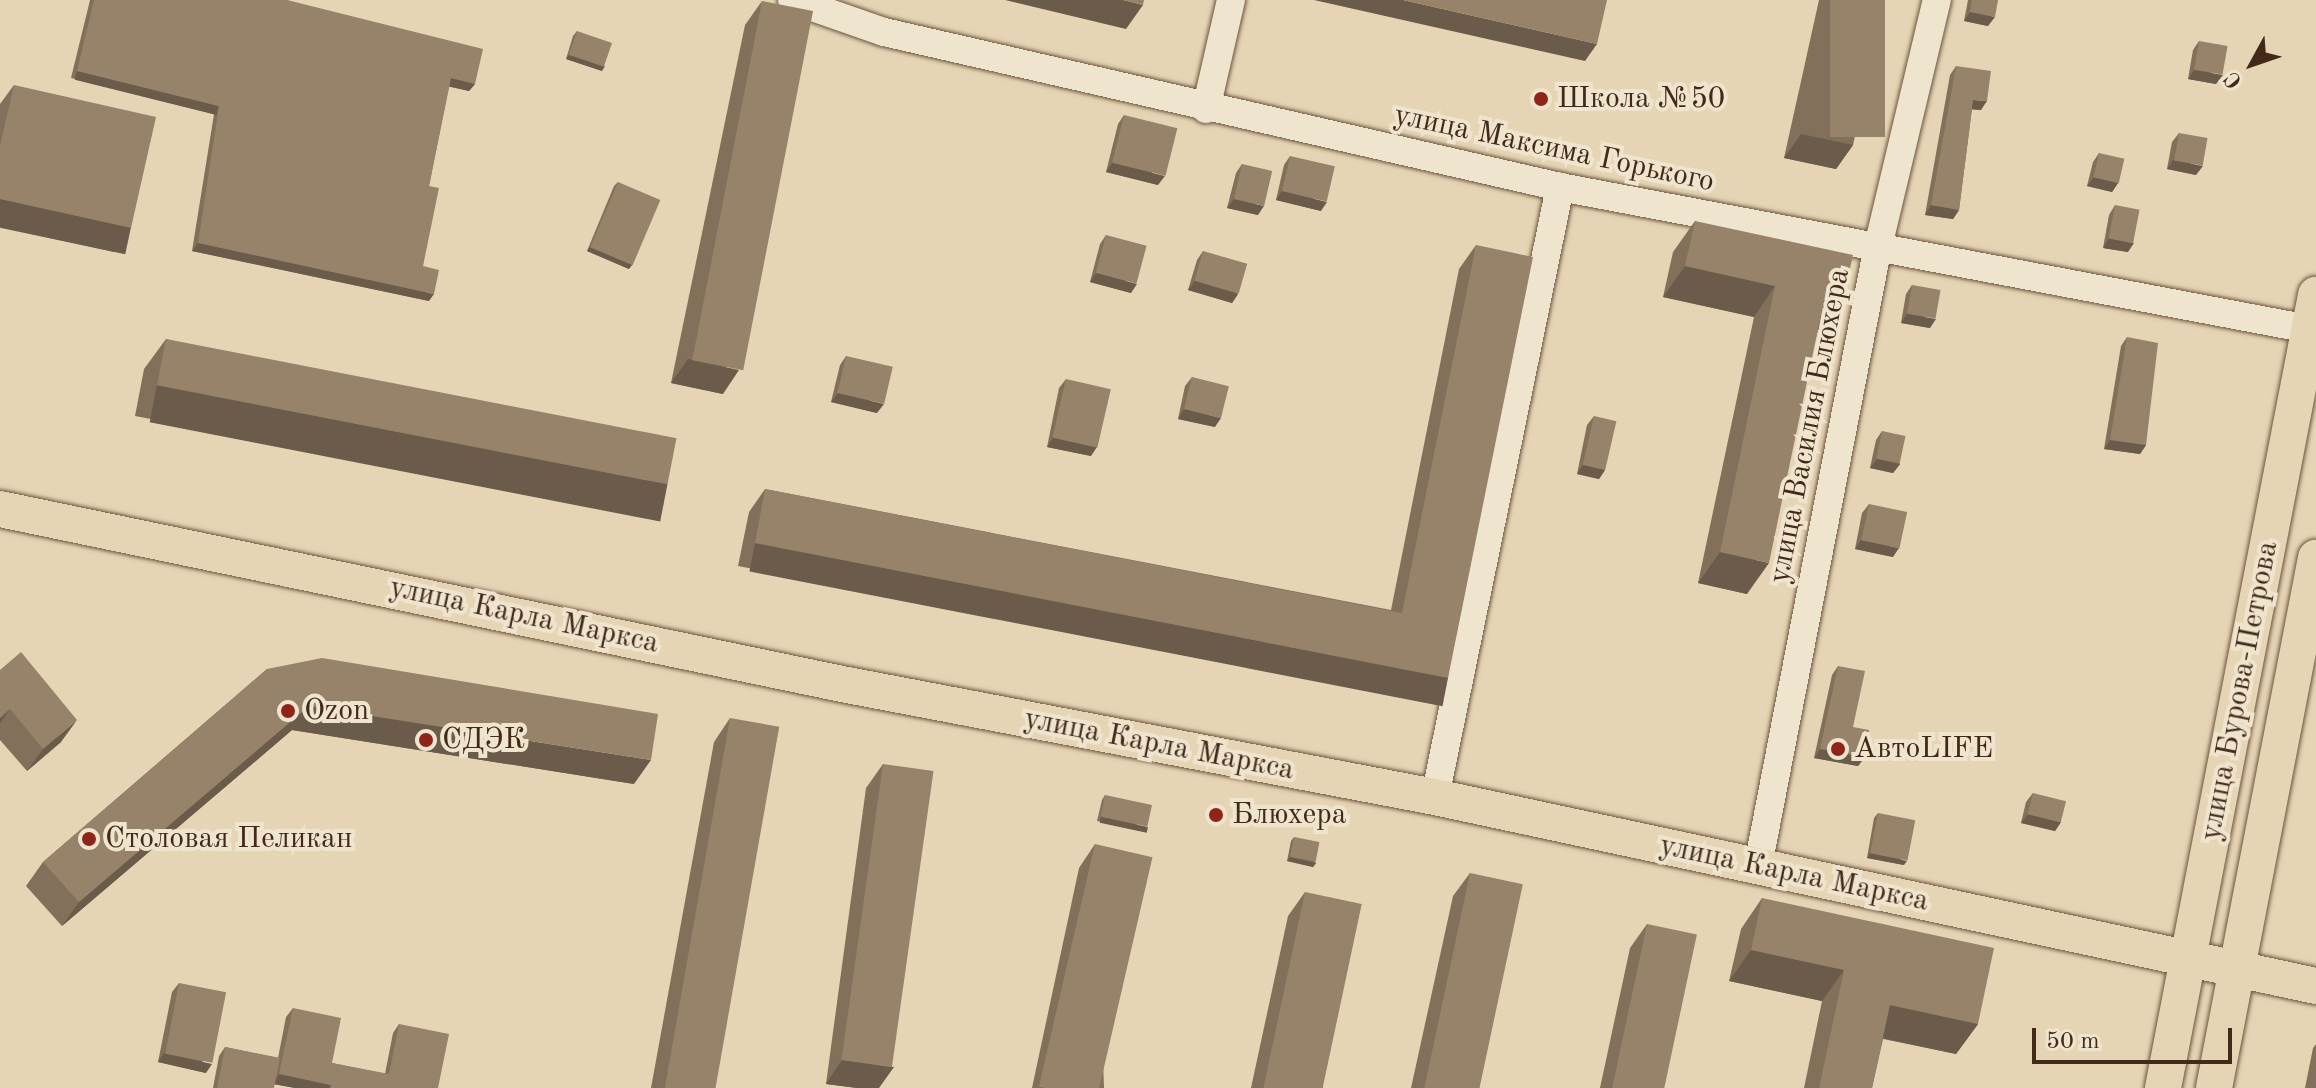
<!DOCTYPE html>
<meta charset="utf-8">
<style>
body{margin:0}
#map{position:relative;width:2316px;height:1088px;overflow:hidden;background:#e6d5b4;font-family:"Old Standard TT",serif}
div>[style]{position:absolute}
.roads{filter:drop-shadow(0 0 2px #6b5440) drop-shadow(0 0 2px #6b5440)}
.minor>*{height:28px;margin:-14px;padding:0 14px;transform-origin:14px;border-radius:14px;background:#efe4ce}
.major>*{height:36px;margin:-18px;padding:0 18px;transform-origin:18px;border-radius:18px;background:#e6d5b4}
.wall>*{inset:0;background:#82705b}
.shaded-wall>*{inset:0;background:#6a5b4a;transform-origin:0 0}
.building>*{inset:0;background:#97826a;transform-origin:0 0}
.dots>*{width:22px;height:22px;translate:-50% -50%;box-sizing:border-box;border:4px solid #efe4ce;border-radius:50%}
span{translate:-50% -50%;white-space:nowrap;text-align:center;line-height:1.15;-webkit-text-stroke:8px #efe4ce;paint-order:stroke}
.poi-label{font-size:30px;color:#422919}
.left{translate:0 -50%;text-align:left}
.street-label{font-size:30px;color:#422919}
.north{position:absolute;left:2212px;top:24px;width:80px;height:80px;-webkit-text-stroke:6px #efe4ce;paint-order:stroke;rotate:230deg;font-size:22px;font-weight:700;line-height:32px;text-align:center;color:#422919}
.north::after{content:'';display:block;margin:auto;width:28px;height:36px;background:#422919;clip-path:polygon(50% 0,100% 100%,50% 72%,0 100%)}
.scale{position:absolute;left:2032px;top:1028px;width:200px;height:36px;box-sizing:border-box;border:4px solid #422919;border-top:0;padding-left:10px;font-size:24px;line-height:28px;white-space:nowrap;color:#422919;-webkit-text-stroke:6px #efe4ce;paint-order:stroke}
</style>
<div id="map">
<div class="roads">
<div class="minor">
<i style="left:792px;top:0;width:97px;rotate:19.2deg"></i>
<i style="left:884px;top:32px;width:694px;rotate:12.91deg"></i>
<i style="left:1560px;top:187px;width:762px;rotate:10.74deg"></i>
<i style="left:1206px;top:109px;width:112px;rotate:-77.1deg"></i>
<i style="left:1435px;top:797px;width:623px;rotate:-78.42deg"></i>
<i style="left:1758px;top:866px;width:626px;rotate:-79.05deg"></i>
<i style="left:1877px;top:251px;width:258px;rotate:-76.6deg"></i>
</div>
<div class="major">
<i style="left:0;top:509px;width:860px;rotate:11.74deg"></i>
<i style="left:842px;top:684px;width:604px;rotate:10.79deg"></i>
<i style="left:1435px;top:797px;width:901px;rotate:12.11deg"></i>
<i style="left:2163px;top:1088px;width:808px;rotate:-79.08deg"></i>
<i style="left:2214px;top:1088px;width:540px;rotate:-79.11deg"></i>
</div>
</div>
<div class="wall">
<i style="clip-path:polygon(90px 0,287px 0,475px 84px,469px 91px,449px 86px,429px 186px,423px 266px,429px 301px,192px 251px,214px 114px,71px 78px)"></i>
<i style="clip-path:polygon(1819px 0,1885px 0,1853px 145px,1836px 169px,1784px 158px)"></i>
<i style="clip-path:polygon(1968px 0,1998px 0,1988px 26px,1964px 21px)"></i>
<i style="clip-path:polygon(762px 1px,723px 394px,671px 383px,745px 25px)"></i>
<i style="clip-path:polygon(577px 31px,602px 71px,566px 59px,573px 36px)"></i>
<i style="clip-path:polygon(2199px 41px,2216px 84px,2188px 79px,2193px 50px)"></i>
<i style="clip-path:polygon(1956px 66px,1981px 110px,1972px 109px,1959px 210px,1953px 219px,1925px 215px,1950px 75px)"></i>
<i style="clip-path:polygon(14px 85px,131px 228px,114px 252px,0 227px,0 104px)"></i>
<i style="clip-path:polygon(1124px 115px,1158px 185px,1106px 172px,1118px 124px)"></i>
<i style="clip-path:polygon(2179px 133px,2196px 175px,2167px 169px,2172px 142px)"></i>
<i style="clip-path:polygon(2099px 153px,2118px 183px,2112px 192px,2087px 186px,2093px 162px)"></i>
<i style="clip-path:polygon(1290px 156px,1321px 211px,1276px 200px,1284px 165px)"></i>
<i style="clip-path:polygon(1242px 164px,1258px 215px,1227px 208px,1236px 173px)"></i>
<i style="clip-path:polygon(618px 182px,629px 269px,587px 251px,614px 186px)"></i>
<i style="clip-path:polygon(2115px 205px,2128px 252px,2103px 248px,2109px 215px)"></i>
<i style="clip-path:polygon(1695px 221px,1843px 300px,1822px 331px,1818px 330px,1747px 594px,1698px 583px,1754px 317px,1663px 297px,1673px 252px)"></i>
<i style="clip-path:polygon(1106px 235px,1131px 293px,1090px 282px,1100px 244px)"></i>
<i style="clip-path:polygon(1476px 245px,1448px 678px,1431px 702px,738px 566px,749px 512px,765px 489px,1391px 610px,1459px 269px)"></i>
<i style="clip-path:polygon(1203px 251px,1238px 294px,1232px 303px,1188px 290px,1197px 260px)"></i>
<i style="clip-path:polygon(1912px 285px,1930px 328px,1901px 323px,1906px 294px)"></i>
<i style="clip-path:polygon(2127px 337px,2146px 445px,2140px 454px,2104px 449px,2121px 346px)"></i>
<i style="clip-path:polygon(166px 339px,668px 482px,646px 513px,135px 416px,144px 369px)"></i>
<i style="clip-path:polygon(846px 356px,877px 413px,831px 402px,840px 365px)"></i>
<i style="clip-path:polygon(1192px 377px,1215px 427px,1178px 419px,1185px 386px)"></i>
<i style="clip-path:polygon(1066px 379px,1091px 456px,1047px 447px,1059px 388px)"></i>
<i style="clip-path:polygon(1594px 416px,1605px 470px,1599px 479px,1577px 474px,1587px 425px)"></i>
<i style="clip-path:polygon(1882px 431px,1900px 464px,1893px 473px,1870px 468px,1876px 440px)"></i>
<i style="clip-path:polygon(1869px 504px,1893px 557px,1855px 549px,1862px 513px)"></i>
<i style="clip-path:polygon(1838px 666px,1853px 727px,1865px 757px,1858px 766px,1814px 758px,1832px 675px)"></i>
<i style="clip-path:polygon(267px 669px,634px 784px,292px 730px,62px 926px,26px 886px,43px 862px)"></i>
<i style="clip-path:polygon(0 670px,61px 742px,27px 771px,0 740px)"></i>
<i style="clip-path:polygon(730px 718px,713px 1088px,651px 1088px,714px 742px)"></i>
<i style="clip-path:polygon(883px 764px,879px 1088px,857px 1088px,826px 1084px,866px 788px)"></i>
<i style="clip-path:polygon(2033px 793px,2061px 822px,2055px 831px,2021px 823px,2026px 802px)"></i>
<i style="clip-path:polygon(1105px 795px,1144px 831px,1097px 821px,1102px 800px)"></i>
<i style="clip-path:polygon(1878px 813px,1904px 865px,1867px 858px,1874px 818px)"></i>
<i style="clip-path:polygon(1294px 837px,1316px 863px,1313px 867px,1287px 861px,1291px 841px)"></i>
<i style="clip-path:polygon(1095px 844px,1104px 1088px,1032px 1088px,1079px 868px)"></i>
<i style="clip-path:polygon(1470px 873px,1478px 1088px,1411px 1088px,1453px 896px)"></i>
<i style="clip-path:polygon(1305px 892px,1323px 1088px,1251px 1088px,1288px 916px)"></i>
<i style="clip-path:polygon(1762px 898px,1978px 1024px,1956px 1054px,1883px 1039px,1872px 1088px,1804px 1088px,1822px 1001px,1729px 981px,1741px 929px)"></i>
<i style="clip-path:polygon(1647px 924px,1664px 1088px,1600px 1088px,1630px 948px)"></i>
<i style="clip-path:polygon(179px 983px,206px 1073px,158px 1062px,172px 992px)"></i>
<i style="clip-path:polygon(293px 1008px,332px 1063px,385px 1074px,393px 1033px,399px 1024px,438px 1088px,295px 1088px,274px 1084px,274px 1088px,213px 1088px,219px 1056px,225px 1047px,278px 1058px,286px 1017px)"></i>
<i style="clip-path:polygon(2316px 1044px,2316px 1088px,2305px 1088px,2313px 1048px)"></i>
</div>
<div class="shaded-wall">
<i style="clip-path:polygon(1005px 0,1123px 0,1143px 5px,1126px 29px)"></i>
<i style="clip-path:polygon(1314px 0,1403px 0,1597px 44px,1585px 61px)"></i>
<i style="clip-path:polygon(1970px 12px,1995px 17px,1988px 26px,1964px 21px)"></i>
<i style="clip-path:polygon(569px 55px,605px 66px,602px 71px,566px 59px)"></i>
<i style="clip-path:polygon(2194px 70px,2223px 75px,2216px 84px,2188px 79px)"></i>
<i style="left:77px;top:71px;width:146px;height:9px;rotate:14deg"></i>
<i style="clip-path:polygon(451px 78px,475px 84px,469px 91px,446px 86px)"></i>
<i style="clip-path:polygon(1973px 100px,1987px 101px,1981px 110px,1966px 109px)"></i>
<i style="clip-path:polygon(1801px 134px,1853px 145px,1836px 169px,1784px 158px)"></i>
<i style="clip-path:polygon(2173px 160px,2203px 166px,2196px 175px,2167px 169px)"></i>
<i style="clip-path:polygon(1112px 163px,1165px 176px,1158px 185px,1106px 172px)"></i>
<i style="clip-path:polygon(2094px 177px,2118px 183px,2112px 192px,2087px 186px)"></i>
<i style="clip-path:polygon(1282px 191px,1327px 202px,1321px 211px,1276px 200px)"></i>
<i style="left:0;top:199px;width:134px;height:28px;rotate:12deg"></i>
<i style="clip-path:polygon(1234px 199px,1264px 206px,1258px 215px,1227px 208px)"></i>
<i style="clip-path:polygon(1931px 205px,1959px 210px,1953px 219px,1925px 215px)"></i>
<i style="clip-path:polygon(2109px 238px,2134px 243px,2128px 252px,2103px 248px)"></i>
<i style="clip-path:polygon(198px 243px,434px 294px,429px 301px,192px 251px)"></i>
<i style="clip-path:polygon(590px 247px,633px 264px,629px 269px,587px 251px)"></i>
<i style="clip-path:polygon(1685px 266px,1775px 286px,1754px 317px,1663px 297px)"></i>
<i style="clip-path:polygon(1096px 273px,1137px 284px,1131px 293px,1090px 282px)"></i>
<i style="clip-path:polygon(1195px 281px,1238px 294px,1232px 303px,1188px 290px)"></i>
<i style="clip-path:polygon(1825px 296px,1843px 300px,1822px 331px,1803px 327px)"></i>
<i style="clip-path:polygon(1907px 314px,1936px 319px,1930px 328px,1901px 323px)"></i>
<i style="clip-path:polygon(688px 359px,739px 370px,723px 394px,671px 383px)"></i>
<i style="left:157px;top:385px;width:520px;height:38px;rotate:11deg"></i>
<i style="clip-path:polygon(838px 393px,884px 404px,877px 413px,831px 402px)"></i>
<i style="clip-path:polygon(1184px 409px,1221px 418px,1215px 427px,1178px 419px)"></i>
<i style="clip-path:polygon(1053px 438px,1097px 447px,1091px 456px,1047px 447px)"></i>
<i style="clip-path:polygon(2110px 440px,2146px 445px,2140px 454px,2104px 449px)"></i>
<i style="clip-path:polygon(1877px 459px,1900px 464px,1893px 473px,1870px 468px)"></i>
<i style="clip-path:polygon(1583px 465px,1605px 470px,1599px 479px,1577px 474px)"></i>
<i style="clip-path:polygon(1861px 540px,1899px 548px,1893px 557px,1855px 549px)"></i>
<i style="left:755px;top:543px;width:706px;height:29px;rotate:11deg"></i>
<i style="clip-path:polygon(1720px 552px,1769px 563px,1747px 594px,1698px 583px)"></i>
<i style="clip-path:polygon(309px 706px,651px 760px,634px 784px,292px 730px,62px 926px,79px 902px)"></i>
<i style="clip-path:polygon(10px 709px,0 723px,0 718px)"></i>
<i style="clip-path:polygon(77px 720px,61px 742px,27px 771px,43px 749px)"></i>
<i style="clip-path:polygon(1820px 749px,1865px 757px,1858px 766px,1814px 758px)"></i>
<i style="clip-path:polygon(2028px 814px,2061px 822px,2055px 831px,2021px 823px)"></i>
<i style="left:1101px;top:817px;width:48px;height:6px;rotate:12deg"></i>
<i style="clip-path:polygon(1870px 853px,1907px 861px,1904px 865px,1867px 858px)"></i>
<i style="clip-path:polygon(1290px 857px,1316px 863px,1313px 867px,1287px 861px)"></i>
<i style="clip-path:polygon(1751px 950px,1844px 970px,1822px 1001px,1729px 981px)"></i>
<i style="clip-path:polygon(1890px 1005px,1978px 1024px,1956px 1054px,1868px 1035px)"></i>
<i style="clip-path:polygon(164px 1053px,212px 1064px,206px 1073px,158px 1062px)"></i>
<i style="clip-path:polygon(842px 1060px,894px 1067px,879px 1088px,857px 1088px,826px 1084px)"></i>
<i style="clip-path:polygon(279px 1074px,331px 1085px,329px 1088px,295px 1088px,273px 1084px)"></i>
</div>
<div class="building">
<i style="clip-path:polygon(94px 0,287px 0,483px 49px,475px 84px,451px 78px,429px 186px,439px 188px,423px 266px,439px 270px,434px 294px,198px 243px,219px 106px,77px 71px)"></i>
<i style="clip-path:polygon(1123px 0,1144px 0,1143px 5px)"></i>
<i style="clip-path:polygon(1403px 0,1607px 0,1597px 44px)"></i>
<i style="left:1830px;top:0;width:55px;height:137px"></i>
<i style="clip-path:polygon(1972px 0,1998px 0,1995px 17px,1970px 12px)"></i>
<i style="left:762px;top:1px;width:52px;height:366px;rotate:11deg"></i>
<i style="left:577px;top:31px;width:37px;height:25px;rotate:19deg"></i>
<i style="left:2199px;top:41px;width:29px;height:29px;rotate:10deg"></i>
<i style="clip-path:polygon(1956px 66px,1991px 71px,1987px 101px,1973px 100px,1959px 210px,1931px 205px)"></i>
<i style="clip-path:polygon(14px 85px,156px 117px,131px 228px,0 199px,0 146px)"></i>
<i style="left:1124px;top:115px;width:55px;height:49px;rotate:14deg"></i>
<i style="left:2179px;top:133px;width:29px;height:28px;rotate:10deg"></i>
<i style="left:2099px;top:153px;width:26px;height:25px;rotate:13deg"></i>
<i style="left:1290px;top:156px;width:46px;height:36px;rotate:13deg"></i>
<i style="left:1242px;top:164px;width:31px;height:36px;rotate:13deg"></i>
<i style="left:618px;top:182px;width:46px;height:71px;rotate:23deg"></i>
<i style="left:2115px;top:205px;width:25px;height:34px;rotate:11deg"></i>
<i style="clip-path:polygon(1695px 221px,1853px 255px,1843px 300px,1825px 296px,1769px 563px,1720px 552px,1775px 286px,1685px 266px)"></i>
<i style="left:1106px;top:235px;width:42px;height:39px;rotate:15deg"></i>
<i style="clip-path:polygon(1476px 245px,1533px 257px,1448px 678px,755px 543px,765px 489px,1402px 613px)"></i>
<i style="left:1203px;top:251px;width:46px;height:31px;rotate:16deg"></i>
<i style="left:1912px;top:285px;width:29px;height:29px;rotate:10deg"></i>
<i style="clip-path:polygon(2127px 337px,2158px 343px,2146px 445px,2110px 440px)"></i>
<i style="left:166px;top:339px;width:520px;height:47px;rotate:11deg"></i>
<i style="left:846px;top:356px;width:48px;height:38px;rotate:13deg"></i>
<i style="left:1192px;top:377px;width:38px;height:33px;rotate:14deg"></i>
<i style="left:1066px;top:379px;width:46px;height:60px;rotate:13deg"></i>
<i style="left:1594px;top:416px;width:23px;height:50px;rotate:13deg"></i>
<i style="left:1882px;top:431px;width:24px;height:28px;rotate:12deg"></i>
<i style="left:1869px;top:504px;width:39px;height:37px;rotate:12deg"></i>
<i style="clip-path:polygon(21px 652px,77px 720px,43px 749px,10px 709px,0 718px,0 670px)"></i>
<i style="clip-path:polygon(322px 658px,658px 714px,651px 760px,309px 706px,79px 902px,43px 862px,267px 669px)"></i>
<i style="clip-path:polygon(1838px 666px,1865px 671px,1853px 727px,1869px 730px,1865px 757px,1820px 749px)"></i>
<i style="left:730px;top:718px;width:50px;height:376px;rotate:10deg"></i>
<i style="left:883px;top:764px;width:51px;height:299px;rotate:8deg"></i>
<i style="left:2033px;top:793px;width:34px;height:22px;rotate:14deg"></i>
<i style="left:1105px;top:795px;width:48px;height:22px;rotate:12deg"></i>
<i style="left:1878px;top:813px;width:38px;height:41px;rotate:11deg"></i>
<i style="left:1294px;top:837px;width:26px;height:20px;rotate:11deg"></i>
<i style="left:1095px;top:844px;width:59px;height:249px;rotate:13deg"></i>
<i style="left:1470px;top:873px;width:54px;height:220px;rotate:12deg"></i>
<i style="left:1305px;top:892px;width:58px;height:201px;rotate:12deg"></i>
<i style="clip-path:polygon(1762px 898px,1994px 948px,1978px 1024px,1890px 1005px,1872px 1088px,1819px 1088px,1844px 970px,1751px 950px)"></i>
<i style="left:1647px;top:924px;width:51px;height:168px;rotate:12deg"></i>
<i style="left:179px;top:983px;width:48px;height:72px;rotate:11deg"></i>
<i style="clip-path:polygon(293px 1008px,341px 1018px,332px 1063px,389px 1074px,399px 1024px,449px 1034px,438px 1088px,331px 1088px,331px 1085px,279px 1074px)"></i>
<i style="clip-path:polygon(225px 1047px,280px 1058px,274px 1088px,217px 1088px)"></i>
</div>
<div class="dots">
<i style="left:1541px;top:99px;background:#8f2418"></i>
<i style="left:288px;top:711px;background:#8f2418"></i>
<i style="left:426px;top:740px;background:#8f2418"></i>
<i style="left:1838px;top:749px;background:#8f2418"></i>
<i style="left:1216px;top:815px;background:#8f2418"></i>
<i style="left:89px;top:839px;background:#8f2418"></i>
</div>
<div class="poi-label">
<span class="left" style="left:1557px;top:99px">Школа №50</span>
<span class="left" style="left:304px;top:711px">Ozon</span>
<span class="left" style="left:442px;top:740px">СДЭК</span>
<span class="left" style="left:1854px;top:749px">АвтоLIFE</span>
<span class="left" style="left:1232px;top:815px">Блюхера</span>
<span class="left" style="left:105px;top:839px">Столовая Пеликан</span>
</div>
<div class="street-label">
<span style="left:1554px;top:149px;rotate:12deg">улица Максима Горького</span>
<span style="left:1810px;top:426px;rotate:-79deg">улица Василия Блюхера</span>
<span style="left:524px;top:616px;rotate:12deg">улица Карла Маркса</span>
<span style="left:2240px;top:691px;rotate:-79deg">улица Бурова-Петрова</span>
<span style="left:1159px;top:745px;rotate:11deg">улица Карла Маркса</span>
<span style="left:1794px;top:874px;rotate:12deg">улица Карла Маркса</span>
</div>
<div class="north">С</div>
<div class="scale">50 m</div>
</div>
